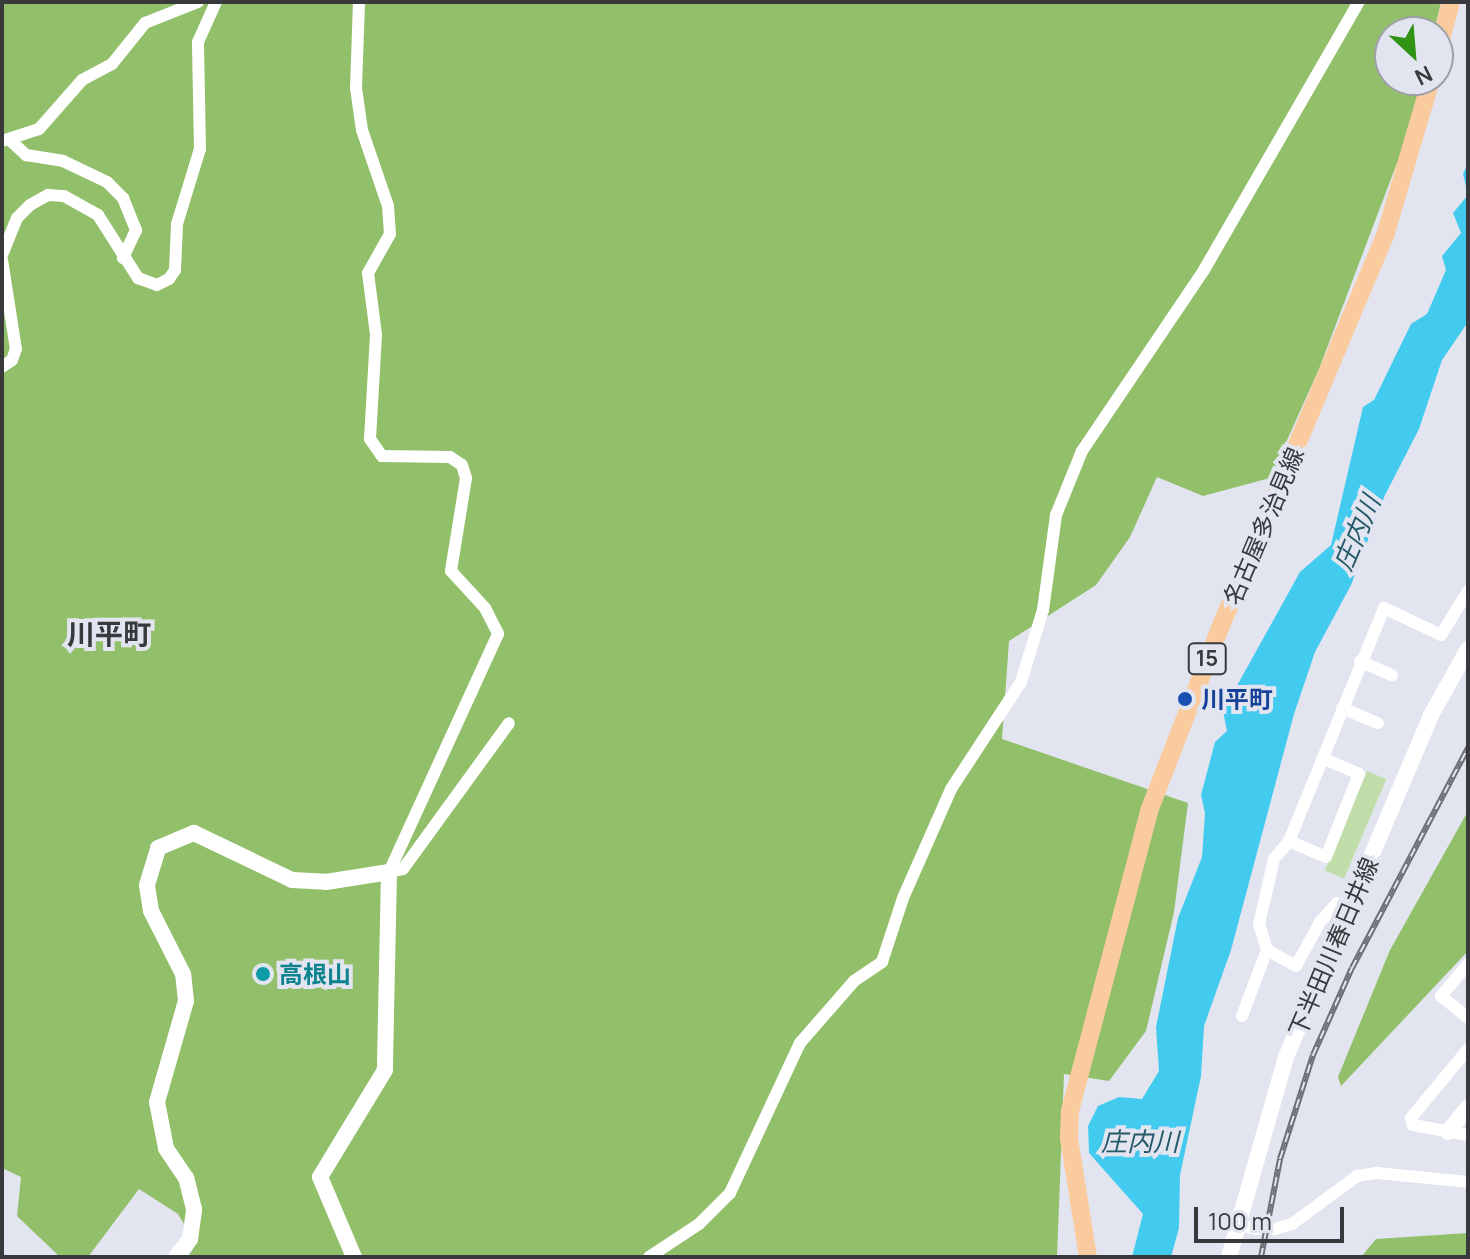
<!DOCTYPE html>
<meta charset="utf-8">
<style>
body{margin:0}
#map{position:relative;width:1470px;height:1259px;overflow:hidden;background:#e2e5ef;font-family:Manrope,"Noto Sans JP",sans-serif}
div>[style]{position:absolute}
.green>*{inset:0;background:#c1deaa;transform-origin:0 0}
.forest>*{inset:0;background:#92bf6a}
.water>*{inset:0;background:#42cbee}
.street>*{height:12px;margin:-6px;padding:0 6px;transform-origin:6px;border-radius:6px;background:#fff}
.secondary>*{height:16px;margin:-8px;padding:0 8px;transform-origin:8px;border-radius:8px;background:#fff}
.primary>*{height:18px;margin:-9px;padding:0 9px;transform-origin:9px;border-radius:9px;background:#facb9f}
.rail>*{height:6px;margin-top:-3px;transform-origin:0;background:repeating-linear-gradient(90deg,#e2e5ef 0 9px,#6d6f75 0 18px);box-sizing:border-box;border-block:2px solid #6d6f75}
.dots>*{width:22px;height:22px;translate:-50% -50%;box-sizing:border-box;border:4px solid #e2e5ef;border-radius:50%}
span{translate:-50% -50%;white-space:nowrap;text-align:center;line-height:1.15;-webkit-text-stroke:8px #e2e5ef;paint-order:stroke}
.shield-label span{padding:2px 6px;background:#e2e5ef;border:2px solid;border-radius:6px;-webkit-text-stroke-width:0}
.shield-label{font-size:22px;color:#38393d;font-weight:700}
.street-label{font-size:24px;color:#38393d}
.transit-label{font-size:24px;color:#164399;font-weight:700}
.left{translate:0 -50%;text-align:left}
.culture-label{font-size:24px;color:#0d838f;font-weight:700}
.water-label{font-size:26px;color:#235968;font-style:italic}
.quarter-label{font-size:28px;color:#38393d;font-weight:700}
.frame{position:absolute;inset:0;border:4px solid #38393d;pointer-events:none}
.north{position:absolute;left:1374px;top:16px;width:80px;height:80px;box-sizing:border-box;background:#e2e5ef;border:2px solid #9ea0a8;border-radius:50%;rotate:154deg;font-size:22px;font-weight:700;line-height:32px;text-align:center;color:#38393d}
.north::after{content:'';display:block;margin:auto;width:28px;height:36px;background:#309314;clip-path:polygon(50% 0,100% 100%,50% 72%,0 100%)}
.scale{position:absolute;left:1194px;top:1207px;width:150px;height:36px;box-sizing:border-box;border:4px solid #38393d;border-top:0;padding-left:10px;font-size:24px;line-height:28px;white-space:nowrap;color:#38393d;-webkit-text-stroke:6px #e2e5ef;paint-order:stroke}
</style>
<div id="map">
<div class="green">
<i style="left:1367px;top:771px;width:21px;height:108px;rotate:23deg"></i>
</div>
<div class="forest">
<i style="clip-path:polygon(2px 2px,1441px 2px,1434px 32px,1390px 32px,1390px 80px,1422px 80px,1411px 126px,1319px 369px,1270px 478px,1203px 496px,1157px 477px,1130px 537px,1096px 585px,1009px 641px,1002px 739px,1188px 803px,1174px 912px,1146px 1031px,1109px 1081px,1064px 1074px,1057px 1257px,188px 1257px,196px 1244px,178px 1214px,139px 1189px,88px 1257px,60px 1257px,17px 1216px,21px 1177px,2px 1168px)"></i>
<i style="clip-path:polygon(1468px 811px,1468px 951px,1341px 1086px,1338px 1077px,1390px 950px)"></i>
<i style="clip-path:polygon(1468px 1233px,1468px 1257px,1361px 1257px,1376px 1239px)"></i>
</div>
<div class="water">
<i style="clip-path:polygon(1468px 163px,1468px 322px,1442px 360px,1419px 429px,1385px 495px,1351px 585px,1315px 652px,1294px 714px,1231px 950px,1204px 1026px,1201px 1076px,1180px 1175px,1179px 1228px,1171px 1257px,1132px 1257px,1143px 1214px,1089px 1153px,1088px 1126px,1098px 1106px,1119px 1097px,1142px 1099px,1159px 1071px,1156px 1027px,1178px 918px,1202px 857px,1205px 813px,1201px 795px,1215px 742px,1227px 731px,1223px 711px,1300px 572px,1331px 545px,1363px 407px,1374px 400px,1411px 324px,1427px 314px,1446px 270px,1442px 256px,1461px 233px,1453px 213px,1468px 195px,1463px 174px)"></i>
</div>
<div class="street">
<i style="left:359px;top:2px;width:86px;rotate:92deg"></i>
<i style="left:356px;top:88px;width:42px;rotate:81.9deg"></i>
<i style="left:362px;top:130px;width:80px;rotate:71.1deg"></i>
<i style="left:388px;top:206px;width:28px;rotate:86deg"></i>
<i style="left:390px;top:234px;width:45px;rotate:119.4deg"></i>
<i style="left:368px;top:273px;width:63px;rotate:82.6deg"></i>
<i style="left:376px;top:335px;width:104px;rotate:93.3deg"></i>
<i style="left:370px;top:439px;width:21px;rotate:55deg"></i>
<i style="left:382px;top:456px;width:68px;rotate:0.8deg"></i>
<i style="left:450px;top:457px;width:14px;rotate:34deg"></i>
<i style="left:462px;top:465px;width:14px;rotate:73deg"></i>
<i style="left:466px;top:478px;width:94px;rotate:99.2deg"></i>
<i style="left:451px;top:571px;width:50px;rotate:47.4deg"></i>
<i style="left:485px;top:608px;width:29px;rotate:63deg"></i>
<i style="left:498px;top:634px;width:262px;rotate:114.6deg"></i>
<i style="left:2px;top:141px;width:39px;rotate:-18deg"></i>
<i style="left:39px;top:129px;width:65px;rotate:-48.7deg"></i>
<i style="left:82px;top:80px;width:34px;rotate:-28deg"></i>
<i style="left:112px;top:64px;width:53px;rotate:-51.2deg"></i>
<i style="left:145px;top:23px;width:57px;rotate:-21.6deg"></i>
<i style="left:11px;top:141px;width:21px;rotate:43deg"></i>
<i style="left:26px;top:155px;width:37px;rotate:9deg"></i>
<i style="left:63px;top:161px;width:49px;rotate:25.5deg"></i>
<i style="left:107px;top:182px;width:23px;rotate:45deg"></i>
<i style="left:123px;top:198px;width:35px;rotate:68deg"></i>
<i style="left:136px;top:230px;width:31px;rotate:115deg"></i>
<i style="left:2px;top:255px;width:40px;rotate:-68deg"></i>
<i style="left:17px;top:218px;width:18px;rotate:-45deg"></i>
<i style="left:30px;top:205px;width:21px;rotate:-29deg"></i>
<i style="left:48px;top:195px;width:16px;rotate:4deg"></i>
<i style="left:64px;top:196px;width:39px;rotate:29deg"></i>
<i style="left:98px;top:215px;width:75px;rotate:57.6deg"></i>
<i style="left:138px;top:278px;width:20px;rotate:20deg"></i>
<i style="left:157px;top:285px;width:13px;rotate:-27deg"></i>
<i style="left:169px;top:279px;width:11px;rotate:-56deg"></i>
<i style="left:175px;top:270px;width:46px;rotate:-87.5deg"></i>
<i style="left:177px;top:224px;width:78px;rotate:-73deg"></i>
<i style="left:200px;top:149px;width:107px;rotate:-91.1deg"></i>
<i style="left:198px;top:42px;width:44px;rotate:-65.8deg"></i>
<i style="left:2px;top:260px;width:90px;rotate:81.1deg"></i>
<i style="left:16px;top:349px;width:12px;rotate:110deg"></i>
<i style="left:12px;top:360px;width:12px;rotate:145deg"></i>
<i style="left:1360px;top:661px;width:35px;rotate:24deg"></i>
<i style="left:1342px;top:708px;width:39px;rotate:23deg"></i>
<i style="left:1289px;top:841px;width:40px;rotate:23.4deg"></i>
<i style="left:1326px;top:857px;width:89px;rotate:-68.3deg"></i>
<i style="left:1359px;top:774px;width:40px;rotate:-156.6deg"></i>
<i style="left:389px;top:872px;width:14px;rotate:-12deg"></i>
<i style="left:403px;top:869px;width:180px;rotate:-54deg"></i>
<i style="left:1267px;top:950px;width:33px;rotate:29deg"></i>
<i style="left:1296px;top:966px;width:50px;rotate:-61.4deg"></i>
<i style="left:1320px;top:922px;width:25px;rotate:-48deg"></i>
<i style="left:1337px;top:903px;width:14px;rotate:17deg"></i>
<i style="left:1468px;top:964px;width:42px;rotate:130.2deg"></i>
<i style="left:1441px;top:996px;width:35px;rotate:39deg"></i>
<i style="left:1242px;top:1016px;width:71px;rotate:-69.3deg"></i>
<i style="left:1267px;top:950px;width:27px;rotate:-107deg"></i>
<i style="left:1259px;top:924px;width:67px;rotate:-77deg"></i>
<i style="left:1274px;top:859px;width:23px;rotate:-50deg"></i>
<i style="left:1289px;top:841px;width:252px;rotate:-67.8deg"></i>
<i style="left:1384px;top:608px;width:63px;rotate:25.3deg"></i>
<i style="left:1441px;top:635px;width:52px;rotate:-58.5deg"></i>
<i style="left:1468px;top:1049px;width:89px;rotate:129.6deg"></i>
<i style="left:1411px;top:1118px;width:7px;rotate:74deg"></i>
<i style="left:1413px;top:1125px;width:56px;rotate:10.3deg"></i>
<i style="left:1238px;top:1225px;width:19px;rotate:12deg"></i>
<i style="left:1275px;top:1229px;width:18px;rotate:-16deg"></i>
<i style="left:1292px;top:1224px;width:81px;rotate:-36.4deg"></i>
<i style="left:1357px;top:1176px;width:20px;rotate:-9deg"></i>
<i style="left:1377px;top:1173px;width:91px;rotate:5.6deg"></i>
<i style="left:649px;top:1257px;width:60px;rotate:-33.4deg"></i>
<i style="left:699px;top:1224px;width:44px;rotate:-45deg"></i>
<i style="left:730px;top:1193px;width:166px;rotate:-65deg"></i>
<i style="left:800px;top:1043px;width:82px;rotate:-48.9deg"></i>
<i style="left:854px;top:981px;width:34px;rotate:-34deg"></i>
<i style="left:882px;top:962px;width:67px;rotate:-71.8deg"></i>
<i style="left:903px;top:898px;width:119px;rotate:-66.2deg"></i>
<i style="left:951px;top:789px;width:128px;rotate:-56.8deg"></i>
<i style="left:1021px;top:682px;width:75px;rotate:-73deg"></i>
<i style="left:1043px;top:610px;width:96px;rotate:-82.2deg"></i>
<i style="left:1056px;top:515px;width:69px;rotate:-67.9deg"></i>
<i style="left:1082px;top:451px;width:218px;rotate:-56deg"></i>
<i style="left:1204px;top:270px;width:310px;rotate:-60deg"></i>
</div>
<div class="secondary">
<i style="left:1448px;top:1132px;width:32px;rotate:-51deg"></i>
<i style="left:176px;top:1257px;width:23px;rotate:-52deg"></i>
<i style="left:190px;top:1239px;width:30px;rotate:-82deg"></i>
<i style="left:194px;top:1209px;width:32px;rotate:-104deg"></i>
<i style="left:186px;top:1178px;width:36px;rotate:-124deg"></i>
<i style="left:166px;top:1148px;width:47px;rotate:-101.1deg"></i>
<i style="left:157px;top:1102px;width:105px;rotate:-74deg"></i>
<i style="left:186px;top:1001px;width:27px;rotate:-96deg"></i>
<i style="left:183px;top:974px;width:71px;rotate:-116.9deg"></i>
<i style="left:151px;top:911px;width:26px;rotate:-99deg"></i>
<i style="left:147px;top:885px;width:39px;rotate:-73deg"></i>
<i style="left:158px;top:848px;width:39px;rotate:-23deg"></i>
<i style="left:194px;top:833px;width:109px;rotate:25.6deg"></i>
<i style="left:292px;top:880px;width:34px;rotate:3deg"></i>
<i style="left:326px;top:882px;width:64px;rotate:-9deg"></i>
<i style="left:389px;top:872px;width:198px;rotate:91.2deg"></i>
<i style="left:385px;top:1070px;width:125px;rotate:121.3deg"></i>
<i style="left:320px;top:1177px;width:87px;rotate:67deg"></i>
<i style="left:1229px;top:1257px;width:208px;rotate:-74.1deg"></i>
<i style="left:1286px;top:1057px;width:369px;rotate:-67deg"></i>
<i style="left:1430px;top:717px;width:78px;rotate:-60.8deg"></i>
</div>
<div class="primary">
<i style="left:1438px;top:51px;width:51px;rotate:-75.1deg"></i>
<i style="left:1088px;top:1257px;width:121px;rotate:-99.1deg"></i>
<i style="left:1069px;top:1138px;width:27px;rotate:-88deg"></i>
<i style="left:1070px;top:1111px;width:310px;rotate:-75.2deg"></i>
<i style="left:1149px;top:811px;width:196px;rotate:-68.8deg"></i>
<i style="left:1220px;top:628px;width:425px;rotate:-67.2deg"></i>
<i style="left:1385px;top:236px;width:163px;rotate:-73.6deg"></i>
</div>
<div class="rail">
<i style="left:1261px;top:1257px;width:100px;rotate:-79deg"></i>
<i style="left:1280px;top:1159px;width:109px;rotate:-72.4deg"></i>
<i style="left:1313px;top:1055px;width:95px;rotate:-65.9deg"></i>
<i style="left:1352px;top:968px;width:249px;rotate:-62.2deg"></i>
</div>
<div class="dots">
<i style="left:1185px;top:699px;background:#1a4fb4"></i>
<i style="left:263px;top:974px;background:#0f9aa8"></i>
</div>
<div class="shield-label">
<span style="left:1207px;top:659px">15</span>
</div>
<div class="street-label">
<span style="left:1263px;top:526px;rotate:-67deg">名古屋多治見線</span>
<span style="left:1333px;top:947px;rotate:-67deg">下半田川春日井線</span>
</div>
<div class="transit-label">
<span class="left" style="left:1201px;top:699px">川平町</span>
</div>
<div class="culture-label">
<span class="left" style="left:279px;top:974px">高根山</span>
</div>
<div class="water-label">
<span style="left:1357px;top:533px;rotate:-67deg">庄内川</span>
<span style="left:1140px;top:1142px">庄内川</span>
</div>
<div class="quarter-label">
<span style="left:109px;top:633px">川平町</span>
</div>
<div class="frame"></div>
<div class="north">N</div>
<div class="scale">100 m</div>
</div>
